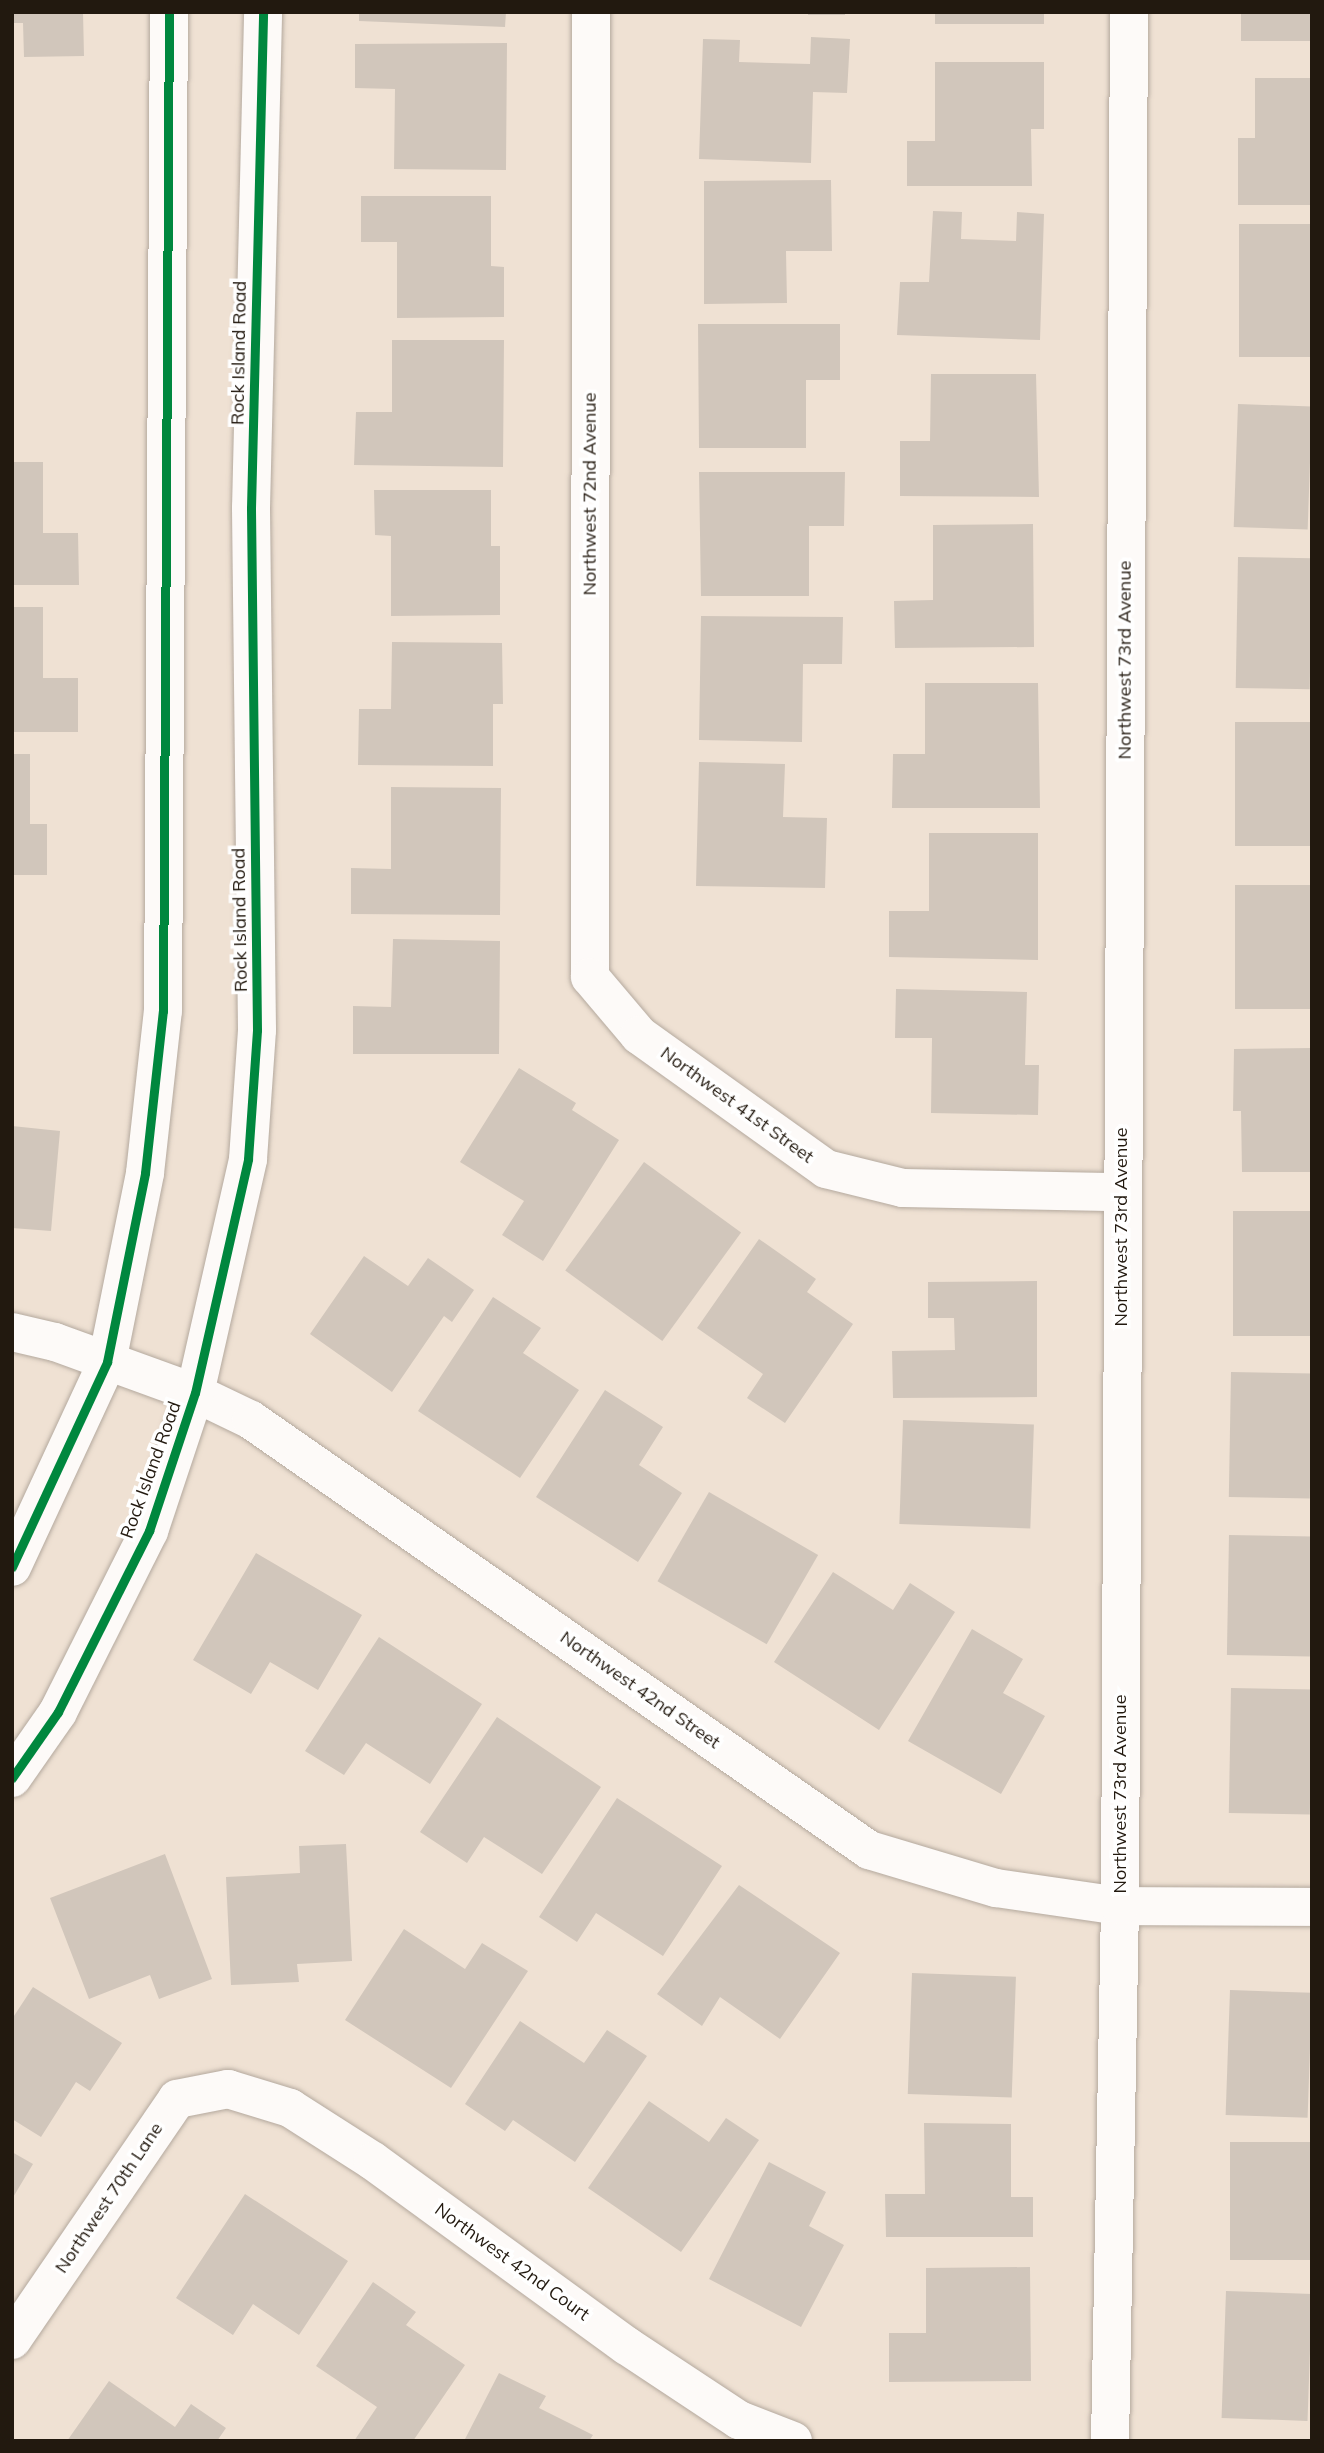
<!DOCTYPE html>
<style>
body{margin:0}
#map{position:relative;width:1324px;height:2453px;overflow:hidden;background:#efe1d3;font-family:Mulish,sans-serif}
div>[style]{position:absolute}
.building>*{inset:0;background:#d1c6bb;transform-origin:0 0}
.roads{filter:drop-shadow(0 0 2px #b4a99e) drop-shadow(0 0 2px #b4a99e)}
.street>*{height:38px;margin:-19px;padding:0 19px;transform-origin:19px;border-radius:19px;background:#fdfaf8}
.secondary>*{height:38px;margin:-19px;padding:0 19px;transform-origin:19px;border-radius:19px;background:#fdfaf8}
.cycleway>*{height:9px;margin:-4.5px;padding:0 4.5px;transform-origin:4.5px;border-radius:4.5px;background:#00873e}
span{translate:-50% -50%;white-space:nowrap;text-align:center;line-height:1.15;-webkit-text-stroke:7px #fff;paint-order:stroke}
.street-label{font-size:18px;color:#22190f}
.frame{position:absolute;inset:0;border:14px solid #22190f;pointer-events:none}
</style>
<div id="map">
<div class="building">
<i style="clip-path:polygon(12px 12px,83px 12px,84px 56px,24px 57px,23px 23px,12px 23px)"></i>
<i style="clip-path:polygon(359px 12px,506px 12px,505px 27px,359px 21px)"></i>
<i style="left:808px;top:12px;width:37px;height:3px"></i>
<i style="left:935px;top:12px;width:109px;height:12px"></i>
<i style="left:1241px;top:12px;width:71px;height:29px"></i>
<i style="clip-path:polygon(811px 37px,850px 39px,847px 93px,813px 92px,811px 163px,699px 159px,703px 39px,740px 40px,739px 62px,810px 64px)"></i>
<i style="clip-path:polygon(507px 43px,506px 170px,394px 169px,395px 89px,355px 88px,355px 44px)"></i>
<i style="clip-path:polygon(935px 62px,1044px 62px,1044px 129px,1031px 129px,1032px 186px,907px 186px,907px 141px,935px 141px)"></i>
<i style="clip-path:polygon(1255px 78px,1312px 78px,1312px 205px,1238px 205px,1238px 138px,1255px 138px)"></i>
<i style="clip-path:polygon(831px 180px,832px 251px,786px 251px,787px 303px,704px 304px,704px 181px)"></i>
<i style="clip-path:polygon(361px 196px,491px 196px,491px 266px,504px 267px,504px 317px,397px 318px,397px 242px,361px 242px)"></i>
<i style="clip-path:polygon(933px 211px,962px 212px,961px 239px,1016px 241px,1017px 212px,1044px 214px,1040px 340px,897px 335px,900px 282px,929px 282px)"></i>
<i style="left:1312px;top:224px;width:133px;height:73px;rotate:90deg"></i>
<i style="clip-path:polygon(698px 324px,840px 324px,840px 380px,806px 380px,806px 448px,699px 448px)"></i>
<i style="clip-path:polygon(392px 340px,504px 340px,503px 467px,354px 465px,356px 412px,392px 412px)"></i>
<i style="clip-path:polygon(931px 374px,1036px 374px,1039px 497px,900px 496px,900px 441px,930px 441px)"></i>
<i style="left:1238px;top:404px;width:74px;height:123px;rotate:2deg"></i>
<i style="clip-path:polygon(12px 462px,43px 462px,43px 533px,78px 533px,79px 585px,12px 585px)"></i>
<i style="clip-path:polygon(699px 472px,845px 472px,844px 526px,809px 526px,809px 596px,701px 596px)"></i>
<i style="clip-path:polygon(374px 490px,491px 490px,491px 546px,500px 546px,500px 615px,391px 616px,391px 536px,375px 535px)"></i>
<i style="clip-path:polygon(1033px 524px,1034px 647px,895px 648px,894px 601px,933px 600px,933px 525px)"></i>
<i style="left:1238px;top:557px;width:74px;height:131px;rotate:1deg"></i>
<i style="clip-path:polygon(12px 607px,43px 607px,43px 678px,78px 678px,78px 732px,12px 732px)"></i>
<i style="clip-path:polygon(701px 616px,843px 617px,842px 664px,803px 664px,802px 742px,699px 740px)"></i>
<i style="clip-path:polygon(392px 642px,502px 643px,503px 704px,493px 704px,493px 766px,358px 765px,359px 709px,391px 709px)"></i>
<i style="clip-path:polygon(925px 683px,1038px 683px,1040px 808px,892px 808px,893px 754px,925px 754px)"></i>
<i style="left:1235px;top:722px;width:77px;height:124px"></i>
<i style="clip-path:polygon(12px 754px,30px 754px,30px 824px,47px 824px,47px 875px,12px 875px)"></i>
<i style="clip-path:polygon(699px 762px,785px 764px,783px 817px,827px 818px,825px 888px,696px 886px)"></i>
<i style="clip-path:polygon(391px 787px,501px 788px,500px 915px,351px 914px,351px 868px,391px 869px)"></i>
<i style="clip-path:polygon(929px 833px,1038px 833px,1038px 960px,889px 957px,889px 911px,929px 911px)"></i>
<i style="left:1235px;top:885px;width:77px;height:124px"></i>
<i style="clip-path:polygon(393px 939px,500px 941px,499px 1054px,353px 1054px,353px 1006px,391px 1007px)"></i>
<i style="clip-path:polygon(896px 989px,1027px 992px,1025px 1065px,1039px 1065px,1038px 1115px,931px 1113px,932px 1038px,895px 1038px)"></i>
<i style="clip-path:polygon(1312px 1048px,1312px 1172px,1242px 1172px,1241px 1111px,1233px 1111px,1234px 1049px)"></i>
<i style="clip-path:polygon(519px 1068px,576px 1103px,572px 1110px,619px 1140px,543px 1261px,502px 1235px,524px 1201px,460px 1162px)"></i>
<i style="clip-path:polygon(12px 1126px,60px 1131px,51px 1231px,12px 1228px)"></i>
<i style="left:644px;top:1162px;width:120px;height:134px;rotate:36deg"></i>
<i style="left:1233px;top:1211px;width:79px;height:125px"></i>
<i style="clip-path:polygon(759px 1239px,816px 1279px,807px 1292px,853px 1324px,785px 1423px,747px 1398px,763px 1374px,697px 1328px)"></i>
<i style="clip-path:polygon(364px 1256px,408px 1286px,428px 1258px,474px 1290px,452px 1322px,444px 1316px,392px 1392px,310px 1334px)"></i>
<i style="clip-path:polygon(1037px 1281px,1037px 1397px,893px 1398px,892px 1351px,955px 1350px,954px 1318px,928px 1318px,928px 1282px)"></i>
<i style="clip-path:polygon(493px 1297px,541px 1328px,523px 1353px,579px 1390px,520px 1478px,418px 1411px)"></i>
<i style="left:1231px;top:1372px;width:81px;height:125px;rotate:1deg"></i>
<i style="clip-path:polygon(605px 1390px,663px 1427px,639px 1465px,682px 1493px,638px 1562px,536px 1497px)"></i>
<i style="left:903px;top:1420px;width:131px;height:104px;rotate:2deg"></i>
<i style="left:709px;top:1492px;width:126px;height:103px;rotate:30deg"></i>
<i style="left:1229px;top:1535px;width:83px;height:120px;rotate:1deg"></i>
<i style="clip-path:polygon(256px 1553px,362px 1615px,318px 1690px,270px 1662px,251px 1694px,193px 1660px)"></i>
<i style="clip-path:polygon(833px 1572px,893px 1610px,910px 1583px,955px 1612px,879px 1730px,774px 1662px)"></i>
<i style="clip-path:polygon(972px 1629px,1023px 1659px,1003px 1693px,1045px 1716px,1001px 1794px,908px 1741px)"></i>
<i style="clip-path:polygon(379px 1637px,482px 1704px,430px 1784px,366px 1743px,344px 1775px,305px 1751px)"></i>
<i style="left:1231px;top:1688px;width:81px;height:125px;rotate:1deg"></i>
<i style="clip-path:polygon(497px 1717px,601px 1787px,542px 1874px,484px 1837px,467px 1863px,420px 1832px)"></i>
<i style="clip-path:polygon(617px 1798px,722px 1866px,663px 1956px,596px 1913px,577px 1942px,539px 1917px)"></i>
<i style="clip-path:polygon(346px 1844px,352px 1961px,297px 1964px,299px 1982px,231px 1985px,226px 1877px,300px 1873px,299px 1846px)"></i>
<i style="clip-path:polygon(165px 1854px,212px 1979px,159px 1999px,150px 1975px,89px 1999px,50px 1898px)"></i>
<i style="clip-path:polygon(739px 1885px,840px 1953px,780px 2039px,720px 1997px,702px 2026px,657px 1994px)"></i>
<i style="clip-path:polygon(404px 1929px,465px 1969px,482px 1943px,528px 1971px,451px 2088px,345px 2020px)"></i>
<i style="left:912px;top:1973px;width:104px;height:121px;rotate:2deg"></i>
<i style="clip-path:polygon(33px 1987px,122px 2043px,90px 2091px,76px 2082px,41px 2137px,12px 2119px,12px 2019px)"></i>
<i style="left:1230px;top:1990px;width:82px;height:125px;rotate:2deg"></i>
<i style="clip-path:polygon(520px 2021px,584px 2063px,607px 2030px,647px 2056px,575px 2162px,513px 2120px,505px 2131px,465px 2104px)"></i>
<i style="clip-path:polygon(649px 2101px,709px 2142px,726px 2118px,759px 2140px,681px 2252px,588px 2188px)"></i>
<i style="clip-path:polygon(924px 2123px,1011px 2124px,1011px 2197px,1033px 2197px,1033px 2237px,886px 2237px,885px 2194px,925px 2194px)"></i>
<i style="left:1230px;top:2142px;width:82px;height:118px"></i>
<i style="clip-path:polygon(12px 2152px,33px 2164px,12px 2199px)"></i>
<i style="clip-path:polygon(769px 2162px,826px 2192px,809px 2226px,844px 2245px,801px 2327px,709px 2279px)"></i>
<i style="clip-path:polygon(245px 2194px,348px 2261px,299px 2335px,253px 2304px,233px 2335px,176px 2298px)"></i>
<i style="clip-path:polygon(1030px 2267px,1031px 2381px,889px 2382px,889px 2333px,926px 2333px,926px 2268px)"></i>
<i style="clip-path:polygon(373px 2282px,416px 2312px,406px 2325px,465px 2365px,413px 2441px,354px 2441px,377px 2407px,316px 2366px)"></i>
<i style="left:1226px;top:2291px;width:86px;height:127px;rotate:2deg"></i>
<i style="clip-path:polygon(499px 2373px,546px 2396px,539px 2408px,593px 2435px,589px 2441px,464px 2441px)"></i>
<i style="clip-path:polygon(109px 2381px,175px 2427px,191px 2404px,226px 2428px,217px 2441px,67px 2441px)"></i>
</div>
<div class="roads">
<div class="street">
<i style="left:591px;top:12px;width:965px;rotate:90.06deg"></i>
<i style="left:590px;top:977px;width:76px;rotate:49.8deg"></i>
<i style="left:639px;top:1035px;width:230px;rotate:35.6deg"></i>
<i style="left:826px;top:1169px;width:79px;rotate:13.9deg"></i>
<i style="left:903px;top:1188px;width:218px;rotate:1.1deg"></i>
<i style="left:12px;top:1332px;width:44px;rotate:13.1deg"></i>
<i style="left:55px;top:1342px;width:149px;rotate:20deg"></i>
<i style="left:195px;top:1393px;width:62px;rotate:25.7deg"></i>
<i style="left:251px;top:1420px;width:753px;rotate:34.83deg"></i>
<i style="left:869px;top:1850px;width:133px;rotate:16.7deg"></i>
<i style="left:996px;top:1888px;width:125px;rotate:8.3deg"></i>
<i style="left:1120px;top:1906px;width:192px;rotate:0.3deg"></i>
<i style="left:12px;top:2340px;width:292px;rotate:-55.6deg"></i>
<i style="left:177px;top:2099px;width:52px;rotate:-11.1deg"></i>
<i style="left:228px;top:2089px;width:65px;rotate:17deg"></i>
<i style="left:290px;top:2108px;width:98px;rotate:32.6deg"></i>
<i style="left:373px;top:2161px;width:314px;rotate:36.1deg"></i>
<i style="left:627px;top:2346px;width:134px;rotate:33.5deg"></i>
<i style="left:739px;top:2420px;width:58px;rotate:21.3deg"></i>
<i style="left:1110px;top:2441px;width:535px;rotate:-88.93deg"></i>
<i style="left:1120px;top:1906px;width:1894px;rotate:-89.73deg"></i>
</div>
<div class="secondary">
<i style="left:12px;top:1567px;width:226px;rotate:-65.1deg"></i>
<i style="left:107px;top:1362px;width:193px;rotate:-78.6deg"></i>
<i style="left:145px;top:1173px;width:163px;rotate:-83.7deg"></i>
<i style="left:163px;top:1011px;width:999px;rotate:-89.66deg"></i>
<i style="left:12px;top:1778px;width:80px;rotate:-55.1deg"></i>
<i style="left:58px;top:1712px;width:203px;rotate:-63.3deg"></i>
<i style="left:149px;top:1531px;width:145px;rotate:-71.6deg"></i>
<i style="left:195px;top:1393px;width:240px;rotate:-77.2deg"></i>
<i style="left:248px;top:1159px;width:129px;rotate:-86deg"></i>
<i style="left:257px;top:1030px;width:522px;rotate:-90.66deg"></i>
<i style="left:251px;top:508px;width:496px;rotate:-88.6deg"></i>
</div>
</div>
<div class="cycleway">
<i style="left:12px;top:1567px;width:226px;rotate:-65.1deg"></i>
<i style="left:107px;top:1362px;width:193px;rotate:-78.6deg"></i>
<i style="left:145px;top:1173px;width:163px;rotate:-83.7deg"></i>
<i style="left:163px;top:1011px;width:999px;rotate:-89.66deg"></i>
<i style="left:12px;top:1778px;width:80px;rotate:-55.1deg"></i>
<i style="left:58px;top:1712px;width:203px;rotate:-63.3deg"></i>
<i style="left:149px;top:1531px;width:145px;rotate:-71.6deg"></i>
<i style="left:195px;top:1393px;width:240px;rotate:-77.2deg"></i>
<i style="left:248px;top:1159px;width:129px;rotate:-86deg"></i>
<i style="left:257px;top:1030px;width:522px;rotate:-90.66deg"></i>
<i style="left:251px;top:508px;width:496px;rotate:-88.6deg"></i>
</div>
<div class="street-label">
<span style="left:239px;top:353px;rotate:-89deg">Rock Island Road</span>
<span style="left:590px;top:494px;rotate:-90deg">Northwest 72nd Avenue</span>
<span style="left:1125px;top:660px;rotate:-90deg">Northwest 73rd Avenue</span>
<span style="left:240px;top:920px;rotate:-91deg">Rock Island Road</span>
<span style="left:737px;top:1105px;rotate:36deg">Northwest 41st Street</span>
<span style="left:1121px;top:1227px;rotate:-90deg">Northwest 73rd Avenue</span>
<span style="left:151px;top:1470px;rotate:-70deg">Rock Island Road</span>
<span style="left:640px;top:1690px;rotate:35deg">Northwest 42nd Street</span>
<span style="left:1120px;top:1794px;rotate:-90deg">Northwest 73rd Avenue</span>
<span style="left:109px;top:2198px;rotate:-56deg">Northwest 70th Lane</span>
<span style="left:512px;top:2262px;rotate:36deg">Northwest 42nd Court</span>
</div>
<div class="frame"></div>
</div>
